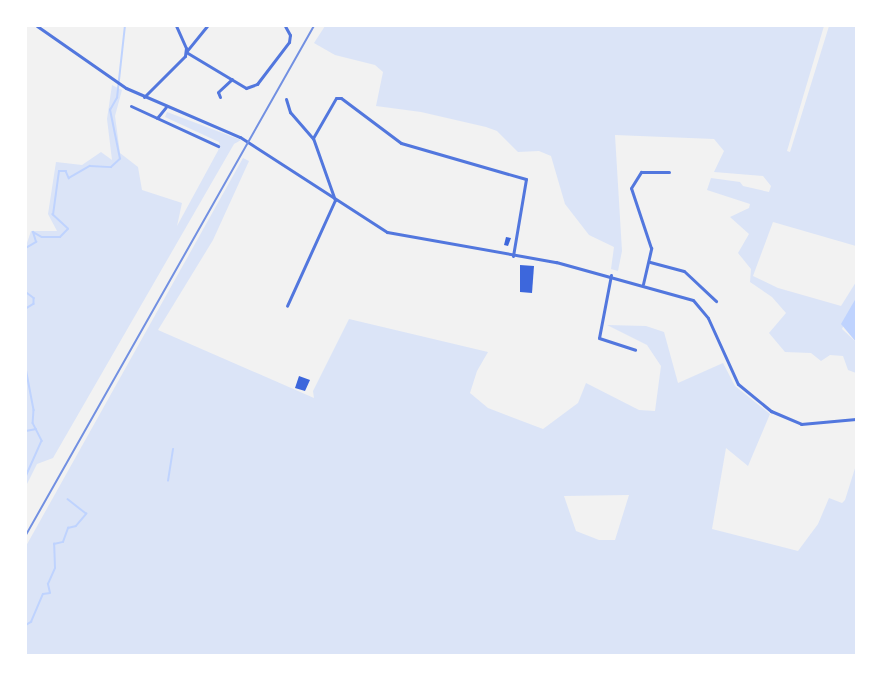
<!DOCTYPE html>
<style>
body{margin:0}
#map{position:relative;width:882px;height:681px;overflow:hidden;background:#f2f2f2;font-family:"Source Sans 3",sans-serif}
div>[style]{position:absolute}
.green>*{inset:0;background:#dbe4f7}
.water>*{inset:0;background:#bfd3fe}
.stream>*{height:1.5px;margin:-0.75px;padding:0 0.75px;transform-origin:0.75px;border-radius:0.75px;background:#bfd3fe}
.building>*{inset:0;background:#3d67dc}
.minor>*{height:3px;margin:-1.5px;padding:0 1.5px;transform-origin:1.5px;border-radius:1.5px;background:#5277de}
.rail>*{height:1.5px;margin:-0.75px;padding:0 0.75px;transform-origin:0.75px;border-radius:0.75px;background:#7290e2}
span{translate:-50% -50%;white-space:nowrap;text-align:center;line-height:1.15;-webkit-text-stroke:6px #fff;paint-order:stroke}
.frame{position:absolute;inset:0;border:27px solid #fff;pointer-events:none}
</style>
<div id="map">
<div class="green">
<i style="clip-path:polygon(325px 26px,824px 26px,787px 151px,790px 152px,829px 26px,856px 26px,856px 246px,773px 222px,753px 276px,778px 288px,841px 306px,856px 282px,856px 298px,842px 329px,856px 342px,856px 373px,848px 370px,843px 356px,830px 355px,821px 361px,811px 353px,785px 352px,769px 333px,786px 313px,772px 297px,750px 282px,751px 269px,738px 253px,749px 234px,730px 217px,749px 208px,750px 204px,707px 190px,711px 178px,740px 182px,743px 186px,769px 192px,771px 186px,763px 176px,714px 172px,724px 151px,714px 139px,615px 135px,622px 251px,618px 271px,611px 269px,614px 247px,589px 235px,565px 204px,551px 156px,539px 151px,518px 152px,497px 131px,486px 127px,421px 112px,376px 106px,383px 72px,375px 65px,335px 55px,314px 43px)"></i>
<i style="clip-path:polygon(112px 85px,122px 90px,115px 116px,120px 153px,138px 167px,142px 190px,182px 203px,177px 226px,220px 147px,219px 142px,165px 117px,167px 112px,241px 140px,234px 144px,53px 458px,37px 464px,26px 486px,26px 246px,31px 231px,57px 231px,48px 214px,56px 162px,82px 165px,101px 152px,112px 160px,107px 119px)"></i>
<i style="clip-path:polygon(evenodd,243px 158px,249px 161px,213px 240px,158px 330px,314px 398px,313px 391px,349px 319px,488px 352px,477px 371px,470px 393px,488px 408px,543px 429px,578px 403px,586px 383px,639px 410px,655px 411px,661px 366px,647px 345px,607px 325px,646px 326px,664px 332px,678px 383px,723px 363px,735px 386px,770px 414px,748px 466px,726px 448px,712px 529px,798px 551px,818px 524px,829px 498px,842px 503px,845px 500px,856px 465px,856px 655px,26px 655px,26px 546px,243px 158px,629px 495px,615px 540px,599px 540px,576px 531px,564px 496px,629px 495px)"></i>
</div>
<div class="water">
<i style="clip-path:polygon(856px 298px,856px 342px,841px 324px)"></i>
</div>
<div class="stream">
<i style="left:26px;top:248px;width:12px;rotate:-31deg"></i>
<i style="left:36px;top:242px;width:10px;rotate:-107deg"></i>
<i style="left:33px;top:232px;width:10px;rotate:29deg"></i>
<i style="left:42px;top:237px;width:18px"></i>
<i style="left:60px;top:237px;width:11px;rotate:-45deg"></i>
<i style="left:68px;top:229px;width:21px;rotate:-137deg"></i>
<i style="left:53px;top:215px;width:44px;rotate:-82.2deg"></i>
<i style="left:59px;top:171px;width:7px"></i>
<i style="left:66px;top:171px;width:8px;rotate:67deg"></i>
<i style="left:69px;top:178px;width:24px;rotate:-30deg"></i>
<i style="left:90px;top:166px;width:21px;rotate:3deg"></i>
<i style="left:111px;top:167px;width:12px;rotate:-42deg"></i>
<i style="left:120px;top:159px;width:50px;rotate:-101.5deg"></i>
<i style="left:110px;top:110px;width:14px;rotate:-60deg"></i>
<i style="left:117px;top:98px;width:72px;rotate:-83.7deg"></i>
<i style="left:26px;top:292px;width:10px;rotate:37deg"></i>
<i style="left:34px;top:298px;width:6px;rotate:90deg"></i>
<i style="left:34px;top:304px;width:9px;rotate:148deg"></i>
<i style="left:26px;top:368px;width:43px;rotate:79.2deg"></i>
<i style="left:34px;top:410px;width:13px;rotate:94deg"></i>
<i style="left:33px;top:423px;width:20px;rotate:63deg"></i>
<i style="left:42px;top:441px;width:39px;rotate:114deg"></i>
<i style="left:26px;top:431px;width:10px;rotate:-11deg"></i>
<i style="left:168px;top:481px;width:32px;rotate:-81deg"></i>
<i style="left:26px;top:625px;width:6px;rotate:-31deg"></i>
<i style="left:31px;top:622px;width:30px;rotate:-67deg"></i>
<i style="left:43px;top:594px;width:7px;rotate:-8deg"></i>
<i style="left:50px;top:593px;width:9px;rotate:-103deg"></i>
<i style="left:48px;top:584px;width:17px;rotate:-66deg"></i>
<i style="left:55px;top:568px;width:24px;rotate:-92deg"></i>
<i style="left:54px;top:544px;width:9px;rotate:-13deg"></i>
<i style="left:63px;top:542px;width:15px;rotate:-70deg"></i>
<i style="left:68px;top:528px;width:8px;rotate:-14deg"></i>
<i style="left:76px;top:526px;width:16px;rotate:-50deg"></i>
<i style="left:86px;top:514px;width:23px;rotate:-142deg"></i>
</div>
<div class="building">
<i style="clip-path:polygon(506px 237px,511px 238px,508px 246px,504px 245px)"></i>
<i style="clip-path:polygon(520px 265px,534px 266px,532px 293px,520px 292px)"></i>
<i style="clip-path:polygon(299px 376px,310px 380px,305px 391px,295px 388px)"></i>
</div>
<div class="minor">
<i style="left:37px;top:26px;width:108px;rotate:34.9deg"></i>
<i style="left:126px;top:88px;width:124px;rotate:23.3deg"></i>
<i style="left:240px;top:137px;width:175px;rotate:32.9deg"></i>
<i style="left:387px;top:232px;width:172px;rotate:10.1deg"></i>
<i style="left:556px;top:262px;width:142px;rotate:15.5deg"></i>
<i style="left:693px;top:300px;width:23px;rotate:50deg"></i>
<i style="left:708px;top:318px;width:72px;rotate:65.6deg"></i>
<i style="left:738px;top:384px;width:43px;rotate:39.3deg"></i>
<i style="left:771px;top:411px;width:33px;rotate:23deg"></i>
<i style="left:801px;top:424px;width:55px;rotate:-5.2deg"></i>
<i style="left:207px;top:26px;width:33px;rotate:129deg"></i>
<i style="left:186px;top:52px;width:70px;rotate:31deg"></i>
<i style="left:246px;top:88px;width:12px;rotate:-20deg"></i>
<i style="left:257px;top:84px;width:53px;rotate:-52.7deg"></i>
<i style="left:289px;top:42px;width:7px;rotate:-82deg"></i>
<i style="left:290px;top:35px;width:10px;rotate:-119deg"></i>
<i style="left:144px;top:97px;width:58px;rotate:-45deg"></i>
<i style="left:185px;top:56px;width:8px;rotate:-83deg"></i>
<i style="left:186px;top:48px;width:24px;rotate:-114deg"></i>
<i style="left:220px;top:97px;width:5px;rotate:-112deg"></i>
<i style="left:218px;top:92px;width:19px;rotate:-43deg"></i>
<i style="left:286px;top:99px;width:14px;rotate:73deg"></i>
<i style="left:290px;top:112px;width:35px;rotate:49deg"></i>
<i style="left:313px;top:138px;width:66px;rotate:70.5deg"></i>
<i style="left:335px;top:200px;width:116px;rotate:114.4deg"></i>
<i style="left:131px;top:106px;width:96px;rotate:24.7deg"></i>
<i style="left:157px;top:118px;width:14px;rotate:-51deg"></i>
<i style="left:313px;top:138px;width:46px;rotate:-60.1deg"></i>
<i style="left:336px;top:98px;width:5px"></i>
<i style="left:341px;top:98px;width:75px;rotate:36.9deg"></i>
<i style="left:401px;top:143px;width:130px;rotate:16.1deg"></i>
<i style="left:526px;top:179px;width:78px;rotate:99.6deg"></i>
<i style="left:650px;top:262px;width:35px;rotate:15deg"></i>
<i style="left:684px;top:271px;width:44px;rotate:43.2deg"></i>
<i style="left:611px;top:275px;width:64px;rotate:100.8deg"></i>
<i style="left:599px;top:338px;width:38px;rotate:18deg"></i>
<i style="left:643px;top:284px;width:37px;rotate:-77deg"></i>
<i style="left:651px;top:248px;width:63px;rotate:-108.4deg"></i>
<i style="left:631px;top:188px;width:19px;rotate:-58deg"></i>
<i style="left:641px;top:172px;width:28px"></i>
</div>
<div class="rail">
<i style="left:26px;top:535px;width:585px;rotate:-60.5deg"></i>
</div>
<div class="frame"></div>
</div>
